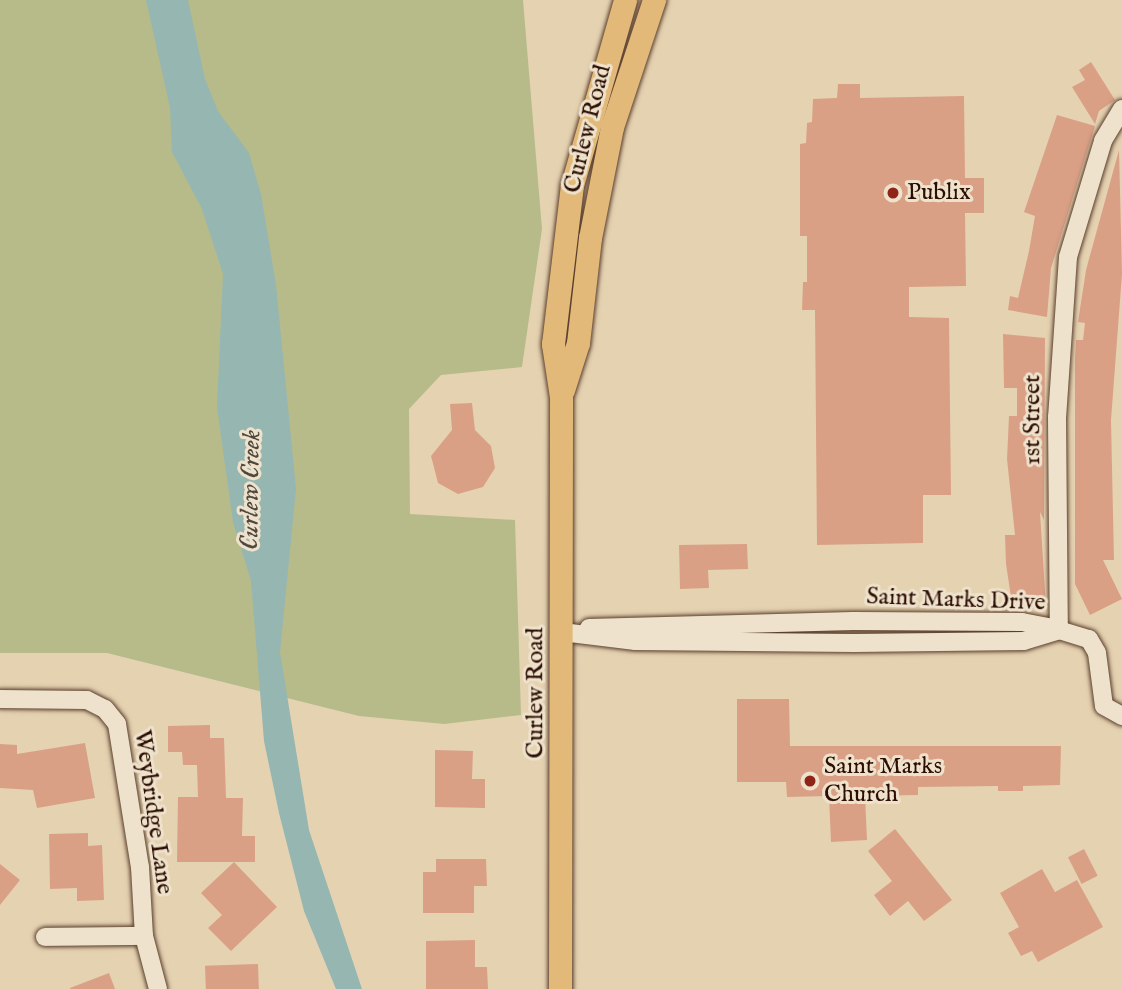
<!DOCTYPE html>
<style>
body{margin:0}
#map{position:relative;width:1122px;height:989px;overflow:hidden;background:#e5d2b1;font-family:"IM FELL English",serif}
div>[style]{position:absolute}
.green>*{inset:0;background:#b7bb89}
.water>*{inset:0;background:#96b6b2}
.building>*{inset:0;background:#daa086;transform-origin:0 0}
.roads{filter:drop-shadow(0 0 2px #5a3e2d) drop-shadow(0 0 2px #5a3e2d)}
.minor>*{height:18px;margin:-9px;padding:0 9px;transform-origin:9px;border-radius:9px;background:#eee2cc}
.major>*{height:23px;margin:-11.5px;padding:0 11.5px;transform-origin:11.5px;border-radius:11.5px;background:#e2b978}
.dots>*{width:19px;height:19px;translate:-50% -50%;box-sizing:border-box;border:4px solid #eee2cc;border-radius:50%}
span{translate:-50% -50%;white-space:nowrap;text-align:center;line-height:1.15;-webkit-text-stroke:6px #eee2cc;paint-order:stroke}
.street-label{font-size:24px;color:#2b0d01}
.poi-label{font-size:24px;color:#2b0d01}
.left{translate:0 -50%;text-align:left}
.water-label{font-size:26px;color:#50483f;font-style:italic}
</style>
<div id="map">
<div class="green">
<i style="clip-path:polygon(0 0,523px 0,542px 229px,522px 367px,441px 375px,409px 409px,410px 514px,515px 520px,521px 715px,444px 724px,359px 716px,107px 653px,0 653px)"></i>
</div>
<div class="water">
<i style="clip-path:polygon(146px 0,188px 0,205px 79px,218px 111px,249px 153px,261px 194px,276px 285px,296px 489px,280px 652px,309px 830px,362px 989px,336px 989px,304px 911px,279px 813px,264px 741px,251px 581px,233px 522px,217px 407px,223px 274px,202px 209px,172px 152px,170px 108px)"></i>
</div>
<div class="building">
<i style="clip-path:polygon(1091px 62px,1115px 100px,1099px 111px,1095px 124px,1072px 87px,1085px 80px,1079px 70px)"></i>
<i style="clip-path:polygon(838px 84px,860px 84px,860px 98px,964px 96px,965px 178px,984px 178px,984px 213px,965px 213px,966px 286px,909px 287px,909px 317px,949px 318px,951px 495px,923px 495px,923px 543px,817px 545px,815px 310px,802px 310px,803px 282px,807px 282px,807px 236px,800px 236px,800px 144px,806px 143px,807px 123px,812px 122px,813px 99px,837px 98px)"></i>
<i style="clip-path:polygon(1057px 115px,1095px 126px,1051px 268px,1047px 317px,1008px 310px,1010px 296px,1018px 298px,1029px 251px,1035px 216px,1024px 212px)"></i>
<i style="clip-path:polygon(1119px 150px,1122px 274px,1111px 420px,1114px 560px,1103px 560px,1122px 599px,1090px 615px,1075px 584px,1075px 360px,1076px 340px,1083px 340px,1085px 323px,1078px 322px,1086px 270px)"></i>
<i style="clip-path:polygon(1003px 334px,1045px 338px,1044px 520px,1040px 512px,1046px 607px,1023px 609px,1023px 596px,1011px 597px,1006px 564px,1005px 535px,1015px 535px,1007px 459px,1009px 416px,1017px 416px,1017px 388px,1004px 388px)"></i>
<i style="clip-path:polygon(472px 403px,475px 430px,491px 446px,495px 468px,483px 487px,458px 494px,438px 483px,431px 456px,452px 430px,450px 404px)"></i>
<i style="clip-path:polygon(747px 544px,748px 569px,708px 570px,709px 588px,680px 589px,679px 545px)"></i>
<i style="clip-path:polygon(737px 699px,789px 699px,790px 746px,1061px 746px,1060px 785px,1023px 786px,1023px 791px,998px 791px,998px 786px,918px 787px,918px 795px,865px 796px,867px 840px,831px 842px,829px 796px,787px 797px,786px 782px,737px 782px)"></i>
<i style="clip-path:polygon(210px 725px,210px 738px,224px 738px,226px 798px,243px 798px,242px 836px,255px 836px,255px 862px,234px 862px,277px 907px,231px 951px,208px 928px,222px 915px,201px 893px,234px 862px,177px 862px,178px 797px,198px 797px,197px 765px,183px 765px,182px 752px,168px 752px,168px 726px)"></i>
<i style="clip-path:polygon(85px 743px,95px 798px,37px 808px,33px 790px,0 788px,0 744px,17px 745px,17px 754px)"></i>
<i style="clip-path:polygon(435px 750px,473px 751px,472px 779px,485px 779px,485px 808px,435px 807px)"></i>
<i style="clip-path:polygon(895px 829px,952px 900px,924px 921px,908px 901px,890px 916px,874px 895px,892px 881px,868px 851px)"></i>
<i style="clip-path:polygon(88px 833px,88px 846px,102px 845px,104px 900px,77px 901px,77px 888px,50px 889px,49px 834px)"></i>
<i style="left:1084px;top:849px;width:30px;height:18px;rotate:63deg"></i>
<i style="clip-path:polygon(436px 859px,486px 859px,487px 886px,474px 886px,474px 913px,423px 913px,423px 872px,436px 872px)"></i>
<i style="clip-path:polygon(0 864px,20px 880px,0 905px)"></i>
<i style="clip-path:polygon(1042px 869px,1055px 892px,1077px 880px,1103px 927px,1038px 962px,1032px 951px,1021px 956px,1008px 933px,1019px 927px,1000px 893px)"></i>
<i style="clip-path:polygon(475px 940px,475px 967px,487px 967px,488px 989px,426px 989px,426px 941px)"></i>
<i style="left:258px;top:964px;width:25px;height:53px;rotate:88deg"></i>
<i style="clip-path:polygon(109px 973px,115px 989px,70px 989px,70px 988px)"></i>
</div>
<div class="roads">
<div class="minor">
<i style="left:1122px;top:109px;width:37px;rotate:121deg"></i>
<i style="left:1103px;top:141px;width:121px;rotate:106.8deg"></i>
<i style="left:1068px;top:257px;width:160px;rotate:93.9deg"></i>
<i style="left:1057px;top:417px;width:213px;rotate:89.5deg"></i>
<i style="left:1059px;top:630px;width:31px;rotate:17deg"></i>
<i style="left:1089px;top:639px;width:16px;rotate:60deg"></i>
<i style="left:1097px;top:653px;width:53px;rotate:82.5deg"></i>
<i style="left:1104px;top:706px;width:21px;rotate:29deg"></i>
<i style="left:589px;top:628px;width:264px;rotate:-1.5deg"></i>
<i style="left:853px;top:621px;width:169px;rotate:0.3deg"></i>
<i style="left:1022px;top:622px;width:36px;rotate:11deg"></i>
<i style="left:562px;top:632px;width:74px;rotate:7deg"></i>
<i style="left:635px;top:641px;width:219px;rotate:0.5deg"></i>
<i style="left:854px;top:643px;width:170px;rotate:-0.7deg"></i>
<i style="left:1024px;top:641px;width:37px;rotate:-17deg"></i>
<i style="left:0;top:699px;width:87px;rotate:0.7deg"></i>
<i style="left:87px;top:700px;width:20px;rotate:27deg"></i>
<i style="left:105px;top:709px;width:19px;rotate:51deg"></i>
<i style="left:117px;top:724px;width:145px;rotate:80.9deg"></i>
<i style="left:140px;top:867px;width:69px;rotate:86.7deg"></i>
<i style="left:144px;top:936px;width:55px;rotate:75.2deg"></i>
<i style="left:45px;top:937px;width:99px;rotate:-0.6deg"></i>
</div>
<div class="major">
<i style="left:563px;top:390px;width:49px;rotate:-72.3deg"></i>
<i style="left:578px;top:343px;width:106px;rotate:-83.5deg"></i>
<i style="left:590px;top:238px;width:113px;rotate:-78.8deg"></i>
<i style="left:612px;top:127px;width:134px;rotate:-71.7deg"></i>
<i style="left:560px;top:989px;width:592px;rotate:-89.9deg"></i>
<i style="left:561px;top:397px;width:54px;rotate:-98.6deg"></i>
<i style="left:553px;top:344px;width:160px;rotate:-83.2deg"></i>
<i style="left:572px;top:185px;width:192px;rotate:-74deg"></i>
</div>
</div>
<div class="dots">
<i style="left:893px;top:193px;background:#8f2418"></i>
<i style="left:810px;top:781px;background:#8f2418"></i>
</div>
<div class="street-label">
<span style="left:588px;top:129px;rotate:-76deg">Curlew Road</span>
<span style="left:1033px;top:420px;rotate:-90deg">1st Street</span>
<span style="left:956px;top:600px;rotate:2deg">Saint Marks Drive</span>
<span style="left:536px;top:693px;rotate:-90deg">Curlew Road</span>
<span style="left:153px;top:812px;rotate:82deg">Weybridge Lane</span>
</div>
<div class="poi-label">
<span class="left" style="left:907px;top:193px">Publix</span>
<span class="left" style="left:824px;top:781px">Saint Marks<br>Church</span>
</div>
<div class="water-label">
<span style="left:251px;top:490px;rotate:-89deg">Curlew Creek</span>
</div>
</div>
